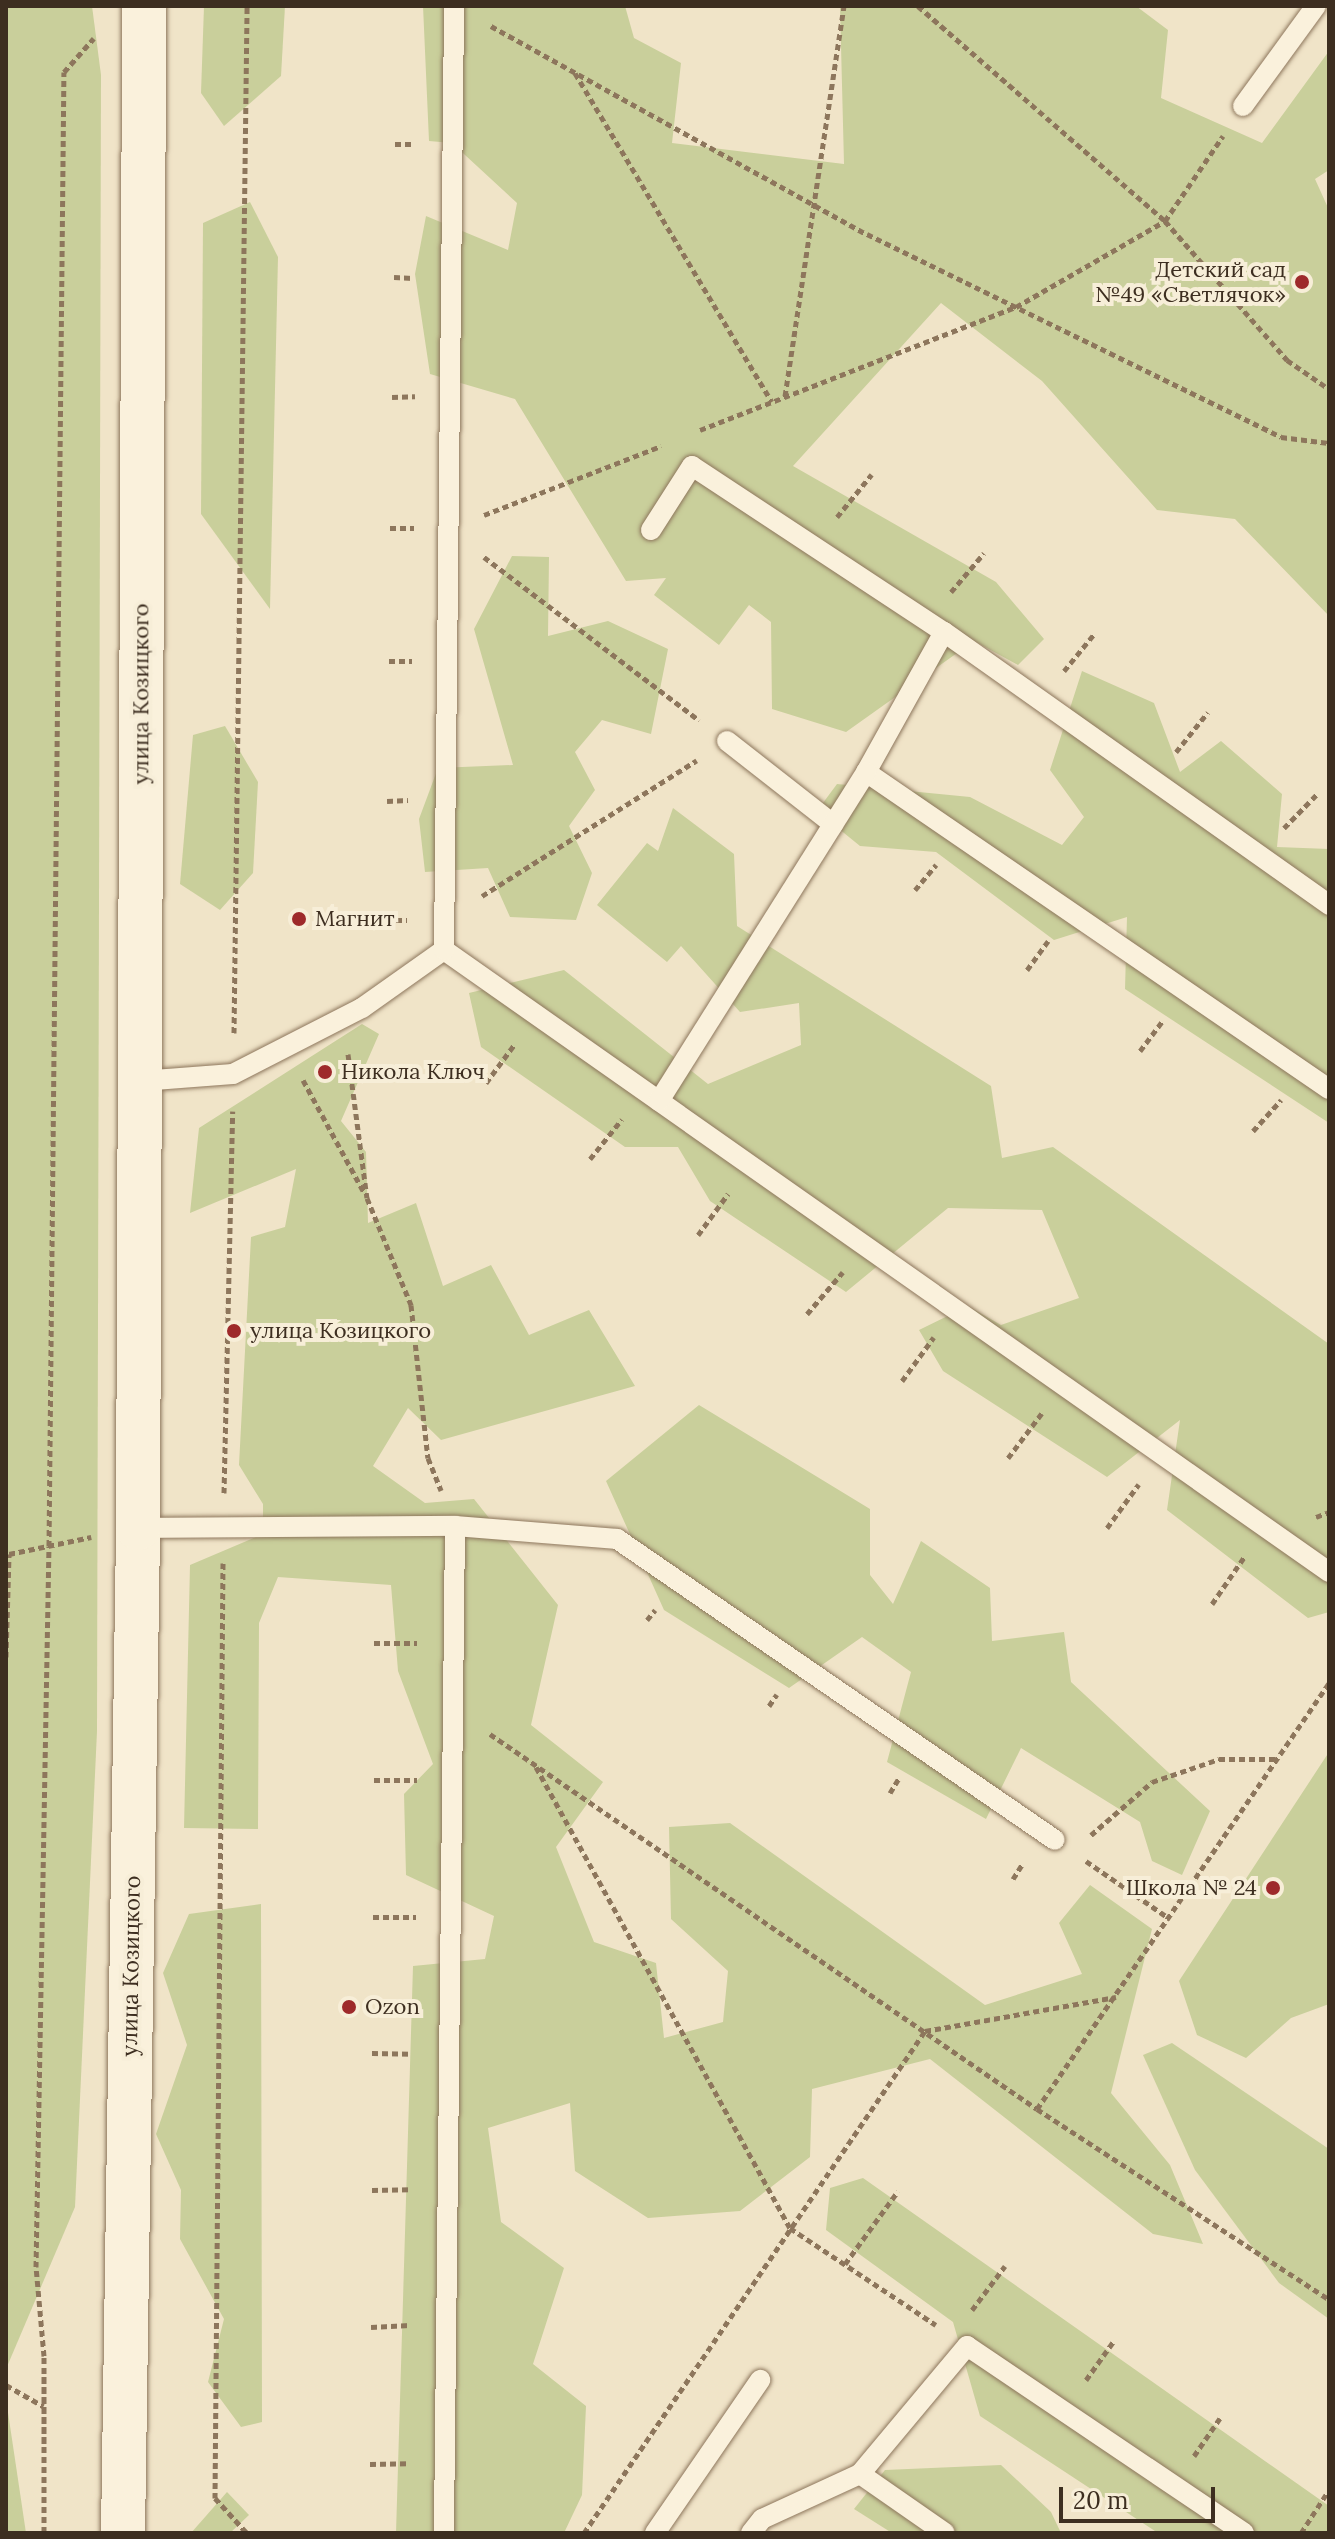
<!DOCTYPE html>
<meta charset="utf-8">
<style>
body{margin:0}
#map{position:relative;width:1335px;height:2539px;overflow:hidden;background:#f0e4c8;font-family:Lora,serif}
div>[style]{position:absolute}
.green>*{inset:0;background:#c9cf9b}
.path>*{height:5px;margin-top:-2.5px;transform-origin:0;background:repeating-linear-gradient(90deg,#8d765c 0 6px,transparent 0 10px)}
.roads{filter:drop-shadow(0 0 2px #8d765c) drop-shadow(0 0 2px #8d765c)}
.service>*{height:20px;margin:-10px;padding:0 10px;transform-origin:10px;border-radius:10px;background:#faf1dc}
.tertiary>*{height:44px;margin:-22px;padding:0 22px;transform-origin:22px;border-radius:22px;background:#faf1dc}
.dots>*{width:22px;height:22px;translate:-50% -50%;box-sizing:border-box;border:4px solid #f7eed8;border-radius:50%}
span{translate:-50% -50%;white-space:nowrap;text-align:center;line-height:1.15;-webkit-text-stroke:8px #f7eed8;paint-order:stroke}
.poi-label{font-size:22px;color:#3d2e20}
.right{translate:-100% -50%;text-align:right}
.left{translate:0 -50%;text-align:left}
.street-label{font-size:22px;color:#3d2e20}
.frame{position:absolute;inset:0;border:8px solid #3d2e20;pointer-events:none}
.scale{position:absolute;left:1059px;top:2487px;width:156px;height:36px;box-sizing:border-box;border:4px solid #3d2e20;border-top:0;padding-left:10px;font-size:24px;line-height:28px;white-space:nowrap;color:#3d2e20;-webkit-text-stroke:6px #f7eed8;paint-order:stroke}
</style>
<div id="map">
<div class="green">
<i style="clip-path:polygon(6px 6px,92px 6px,101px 75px,97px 1731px,75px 2207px,6px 2369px)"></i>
<i style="clip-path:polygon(204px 6px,285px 6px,281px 76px,224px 126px,201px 93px)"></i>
<i style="clip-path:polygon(423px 6px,625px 6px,634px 38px,681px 63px,672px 143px,844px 164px,840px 6px,1136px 6px,1168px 30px,1161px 98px,1262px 143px,1329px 51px,1329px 170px,1315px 179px,1329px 210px,1329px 616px,1235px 519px,1157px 510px,1042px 381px,941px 303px,793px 466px,996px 582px,1044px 639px,1018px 665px,974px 641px,846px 732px,772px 709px,771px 622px,749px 605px,719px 645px,654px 595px,666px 578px,626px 581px,515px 399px,430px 374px,415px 274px,426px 216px,508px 250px,517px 203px,452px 143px,429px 141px)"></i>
<i style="clip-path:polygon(250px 202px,278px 257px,270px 609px,201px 514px,203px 223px)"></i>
<i style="clip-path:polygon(512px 556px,549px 557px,548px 636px,608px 621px,668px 649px,651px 734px,602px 720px,575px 752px,595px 790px,569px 826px,592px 873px,576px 920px,510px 917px,488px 868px,425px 872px,419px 819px,438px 768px,513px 765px,474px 629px)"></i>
<i style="clip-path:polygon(1082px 671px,1154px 703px,1180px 772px,1221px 741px,1282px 794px,1277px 847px,1329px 849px,1329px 1123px,1125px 989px,1127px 917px,1054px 940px,936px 852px,860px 846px,817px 811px,837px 784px,970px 797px,1062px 845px,1084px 817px,1050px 770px)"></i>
<i style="clip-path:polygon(225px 726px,258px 782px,253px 873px,220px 910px,180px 884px,193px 735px)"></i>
<i style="clip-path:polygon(673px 808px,734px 854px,737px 926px,991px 1086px,1002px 1158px,1053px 1147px,1329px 1344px,1329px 1612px,1308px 1618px,1167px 1510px,1180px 1420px,1107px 1477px,943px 1371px,919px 1330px,968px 1306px,1001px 1325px,1079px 1298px,1042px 1210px,948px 1208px,846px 1292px,710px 1201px,678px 1147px,625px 1147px,481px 1047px,469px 993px,564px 970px,708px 1084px,801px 1045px,799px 1003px,740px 1012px,681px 946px,667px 962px,597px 905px,647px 843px,658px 851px)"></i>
<i style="clip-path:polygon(362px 1024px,379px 1034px,341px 1121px,366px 1152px,368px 1223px,416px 1203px,443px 1286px,491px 1265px,529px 1335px,589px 1310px,635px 1386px,441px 1440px,408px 1408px,373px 1466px,425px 1503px,474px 1499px,558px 1605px,531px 1725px,603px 1782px,556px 1847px,594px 1942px,656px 1963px,664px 2038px,723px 2022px,728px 1971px,671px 1919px,669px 1827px,730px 1823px,985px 2005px,1082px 1974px,1059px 1923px,1090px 1885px,1152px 1929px,1111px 2093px,1170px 2165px,1203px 2244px,1153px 2234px,930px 2059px,812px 2089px,810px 2157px,740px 2211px,648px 2218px,575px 2171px,570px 2103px,488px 2128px,501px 2222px,564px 2268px,533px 2364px,586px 2406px,582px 2495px,564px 2533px,396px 2533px,413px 1966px,485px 1959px,494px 1916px,406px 1875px,404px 1794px,433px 1764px,398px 1671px,391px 1585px,278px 1577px,259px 1623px,258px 1829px,184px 1828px,190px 1565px,263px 1534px,263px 1504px,239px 1465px,251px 1237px,285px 1227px,296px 1169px,190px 1213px,199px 1128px)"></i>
<i style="clip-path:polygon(699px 1405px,870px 1509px,870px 1575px,893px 1604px,921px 1541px,990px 1588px,992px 1641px,1064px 1632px,1071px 1682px,1210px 1811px,1182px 1875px,1152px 1861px,1140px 1822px,1021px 1748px,986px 1819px,887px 1762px,911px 1672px,862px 1637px,789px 1688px,664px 1610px,606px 1481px)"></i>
<i style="clip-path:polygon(1329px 1752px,1329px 2004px,1291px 2018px,1246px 2058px,1197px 2035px,1179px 1981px)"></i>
<i style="clip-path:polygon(261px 1904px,262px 2422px,241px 2427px,208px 2382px,224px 2319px,180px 2239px,181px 2190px,156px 2134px,187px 2045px,163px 1973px,189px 1914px)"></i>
<i style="clip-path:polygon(1172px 2043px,1329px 2149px,1329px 2319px,1279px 2283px,1195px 2170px,1143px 2055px)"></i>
<i style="clip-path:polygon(863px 2178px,1329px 2506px,1329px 2533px,1158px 2533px,980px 2416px,953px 2322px,826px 2230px,830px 2188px)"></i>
<i style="clip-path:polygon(6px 2399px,26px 2533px,6px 2533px)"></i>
<i style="clip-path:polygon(1001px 2465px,1051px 2512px,1061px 2533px,892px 2533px,854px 2509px,885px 2470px)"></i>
<i style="clip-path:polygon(227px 2492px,249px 2515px,230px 2533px,191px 2533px)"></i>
</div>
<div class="path">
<i style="left:918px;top:6px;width:327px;rotate:41deg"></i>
<i style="left:1165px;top:221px;width:185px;rotate:48.7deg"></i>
<i style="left:1287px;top:360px;width:51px;rotate:34.6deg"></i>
<i style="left:491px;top:26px;width:430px;rotate:29deg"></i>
<i style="left:867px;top:234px;width:461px;rotate:26.1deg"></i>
<i style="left:1281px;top:437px;width:48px;rotate:7.1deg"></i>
<i style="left:575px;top:73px;width:383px;rotate:59.1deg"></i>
<i style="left:395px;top:144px;width:20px"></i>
<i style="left:394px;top:277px;width:19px;rotate:3deg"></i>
<i style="left:785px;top:396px;width:394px;rotate:-81.4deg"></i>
<i style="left:392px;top:397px;width:23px;rotate:-2deg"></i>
<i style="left:700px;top:430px;width:339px;rotate:-21.3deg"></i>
<i style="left:1016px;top:307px;width:172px;rotate:-30deg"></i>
<i style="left:1165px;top:221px;width:103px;rotate:-55.7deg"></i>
<i style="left:484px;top:515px;width:190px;rotate:-21.3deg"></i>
<i style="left:837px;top:517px;width:55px;rotate:-50.9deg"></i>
<i style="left:390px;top:528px;width:24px"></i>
<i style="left:484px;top:557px;width:270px;rotate:37.2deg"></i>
<i style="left:951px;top:592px;width:51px;rotate:-49.8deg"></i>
<i style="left:389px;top:661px;width:23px"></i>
<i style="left:1064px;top:671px;width:49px;rotate:-50.8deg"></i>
<i style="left:1176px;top:752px;width:51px;rotate:-51.3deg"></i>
<i style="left:387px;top:801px;width:21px;rotate:-3deg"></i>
<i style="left:1284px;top:828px;width:50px;rotate:-45.8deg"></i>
<i style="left:915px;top:890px;width:33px;rotate:-50deg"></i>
<i style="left:482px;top:896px;width:254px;rotate:-32.3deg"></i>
<i style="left:386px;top:920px;width:21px"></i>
<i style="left:1027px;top:970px;width:36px;rotate:-54deg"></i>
<i style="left:234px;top:1033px;width:1027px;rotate:-89.27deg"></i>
<i style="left:1140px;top:1051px;width:39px;rotate:-53deg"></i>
<i style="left:348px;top:1054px;width:145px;rotate:82.5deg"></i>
<i style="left:367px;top:1198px;width:116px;rotate:67.6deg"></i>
<i style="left:411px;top:1305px;width:154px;rotate:83.7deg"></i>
<i style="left:428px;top:1458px;width:35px;rotate:68deg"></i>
<i style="left:303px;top:1080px;width:130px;rotate:61.5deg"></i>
<i style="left:486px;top:1083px;width:47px;rotate:-53.6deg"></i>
<i style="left:1253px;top:1131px;width:42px;rotate:-47.9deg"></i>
<i style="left:590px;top:1159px;width:51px;rotate:-51.3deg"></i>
<i style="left:698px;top:1235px;width:51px;rotate:-53.8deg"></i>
<i style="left:807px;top:1314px;width:55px;rotate:-49.4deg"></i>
<i style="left:902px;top:1381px;width:54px;rotate:-54deg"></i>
<i style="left:1008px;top:1458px;width:56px;rotate:-52.9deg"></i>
<i style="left:224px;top:1493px;width:382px;rotate:-88.7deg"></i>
<i style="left:1316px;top:1517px;width:14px;rotate:-21deg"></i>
<i style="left:1107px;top:1528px;width:54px;rotate:-54deg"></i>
<i style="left:223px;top:1563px;width:935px;rotate:90.49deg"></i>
<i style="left:215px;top:2498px;width:47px;rotate:47.6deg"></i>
<i style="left:1212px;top:1604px;width:58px;rotate:-55.5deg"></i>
<i style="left:647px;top:1620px;width:13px;rotate:-51deg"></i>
<i style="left:374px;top:1643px;width:43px"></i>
<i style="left:6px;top:1657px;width:103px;rotate:-88.3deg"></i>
<i style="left:9px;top:1554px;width:84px;rotate:-11.7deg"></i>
<i style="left:769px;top:1706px;width:14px;rotate:-56deg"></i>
<i style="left:490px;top:1734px;width:663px;rotate:34.43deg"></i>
<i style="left:1037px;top:2109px;width:348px;rotate:33.1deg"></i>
<i style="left:536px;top:1767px;width:526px;rotate:61.15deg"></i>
<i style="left:790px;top:2228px;width:175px;rotate:33.6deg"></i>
<i style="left:374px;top:1780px;width:43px"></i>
<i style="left:890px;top:1793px;width:17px;rotate:-59deg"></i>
<i style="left:1091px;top:1835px;width:81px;rotate:-41deg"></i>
<i style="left:1152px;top:1782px;width:71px;rotate:-18.9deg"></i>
<i style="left:1219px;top:1759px;width:58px"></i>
<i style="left:1086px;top:1861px;width:102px;rotate:34.6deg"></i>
<i style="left:1013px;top:1879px;width:19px;rotate:-58deg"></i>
<i style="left:373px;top:1917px;width:43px"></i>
<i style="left:372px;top:2053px;width:39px;rotate:1deg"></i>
<i style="left:1037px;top:2109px;width:516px;rotate:-55.57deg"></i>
<i style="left:372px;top:2190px;width:39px;rotate:-1deg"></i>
<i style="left:845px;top:2264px;width:90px;rotate:-54deg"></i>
<i style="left:972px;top:2310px;width:55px;rotate:-53.1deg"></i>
<i style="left:371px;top:2327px;width:39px;rotate:-3deg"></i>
<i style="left:1086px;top:2380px;width:47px;rotate:-54.6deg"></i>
<i style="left:6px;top:2385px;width:43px;rotate:29.6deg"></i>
<i style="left:1194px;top:2456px;width:46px;rotate:-55.6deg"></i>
<i style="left:370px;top:2464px;width:39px;rotate:-1deg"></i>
<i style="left:44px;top:2533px;width:177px;rotate:-90deg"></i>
<i style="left:44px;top:2356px;width:89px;rotate:-95.1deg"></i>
<i style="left:36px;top:2267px;width:721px;rotate:-88.97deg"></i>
<i style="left:49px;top:1546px;width:1474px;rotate:-89.42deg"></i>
<i style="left:64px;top:72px;width:45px;rotate:-48.6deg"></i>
<i style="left:584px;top:2533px;width:607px;rotate:-55.81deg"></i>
<i style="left:925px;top:2031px;width:194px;rotate:-10.1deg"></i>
<i style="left:1301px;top:2533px;width:48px;rotate:-57deg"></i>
</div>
<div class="roads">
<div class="service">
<i style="left:1243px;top:106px;width:124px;rotate:-53.9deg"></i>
<i style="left:651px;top:530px;width:76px;rotate:-57.4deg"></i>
<i style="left:692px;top:466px;width:302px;rotate:33.4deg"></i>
<i style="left:944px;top:632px;width:472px;rotate:35.3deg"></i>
<i style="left:944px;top:632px;width:160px;rotate:119.1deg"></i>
<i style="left:866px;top:772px;width:561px;rotate:34.4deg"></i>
<i style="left:727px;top:741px;width:135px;rotate:38.1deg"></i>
<i style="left:444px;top:950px;width:1082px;rotate:35.1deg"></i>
<i style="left:141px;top:1081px;width:92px;rotate:-4.4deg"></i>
<i style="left:233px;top:1074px;width:145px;rotate:-27.1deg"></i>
<i style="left:362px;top:1008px;width:100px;rotate:-35.3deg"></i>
<i style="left:444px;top:950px;width:944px;rotate:-89.39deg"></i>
<i style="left:659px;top:1101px;width:389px;rotate:-57.8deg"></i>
<i style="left:455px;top:1526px;width:163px;rotate:4.6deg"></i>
<i style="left:617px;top:1539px;width:531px;rotate:34.5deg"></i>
<i style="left:138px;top:1528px;width:317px;rotate:-0.4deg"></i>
<i style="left:455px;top:1526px;width:1007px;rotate:90.63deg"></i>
<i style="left:860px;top:2474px;width:103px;rotate:34.8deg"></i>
<i style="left:655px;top:2533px;width:186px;rotate:-55.5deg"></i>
<i style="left:751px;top:2533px;width:18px;rotate:-52deg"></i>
<i style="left:762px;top:2519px;width:108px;rotate:-24.7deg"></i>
<i style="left:860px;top:2474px;width:167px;rotate:-50.1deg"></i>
<i style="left:967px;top:2346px;width:334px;rotate:34deg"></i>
</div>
<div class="tertiary">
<i style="left:123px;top:2533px;width:1005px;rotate:-89.14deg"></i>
<i style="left:138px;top:1528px;width:1522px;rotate:-89.77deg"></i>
</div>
</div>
<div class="dots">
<i style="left:1302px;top:282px;background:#9e2a2b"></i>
<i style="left:299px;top:919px;background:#9e2a2b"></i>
<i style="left:325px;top:1072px;background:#9e2a2b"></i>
<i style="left:234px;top:1331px;background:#9e2a2b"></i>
<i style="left:1273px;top:1888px;background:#9e2a2b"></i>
<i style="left:349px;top:2007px;background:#9e2a2b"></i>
</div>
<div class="poi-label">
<span class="right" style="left:1286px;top:282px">Детский сад<br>№49 «Светлячок»</span>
<span class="left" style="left:315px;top:919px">Магнит</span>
<span class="left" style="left:341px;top:1072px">Никола Ключ</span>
<span class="left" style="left:250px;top:1331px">улица Козицкого</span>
<span class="right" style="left:1257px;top:1888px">Школа № 24</span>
<span class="left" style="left:365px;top:2007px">Ozon</span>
</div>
<div class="street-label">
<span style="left:141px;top:694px;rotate:-90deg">улица Козицкого</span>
<span style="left:131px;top:1966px;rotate:-89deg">улица Козицкого</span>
</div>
<div class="frame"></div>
<div class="scale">20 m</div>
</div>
